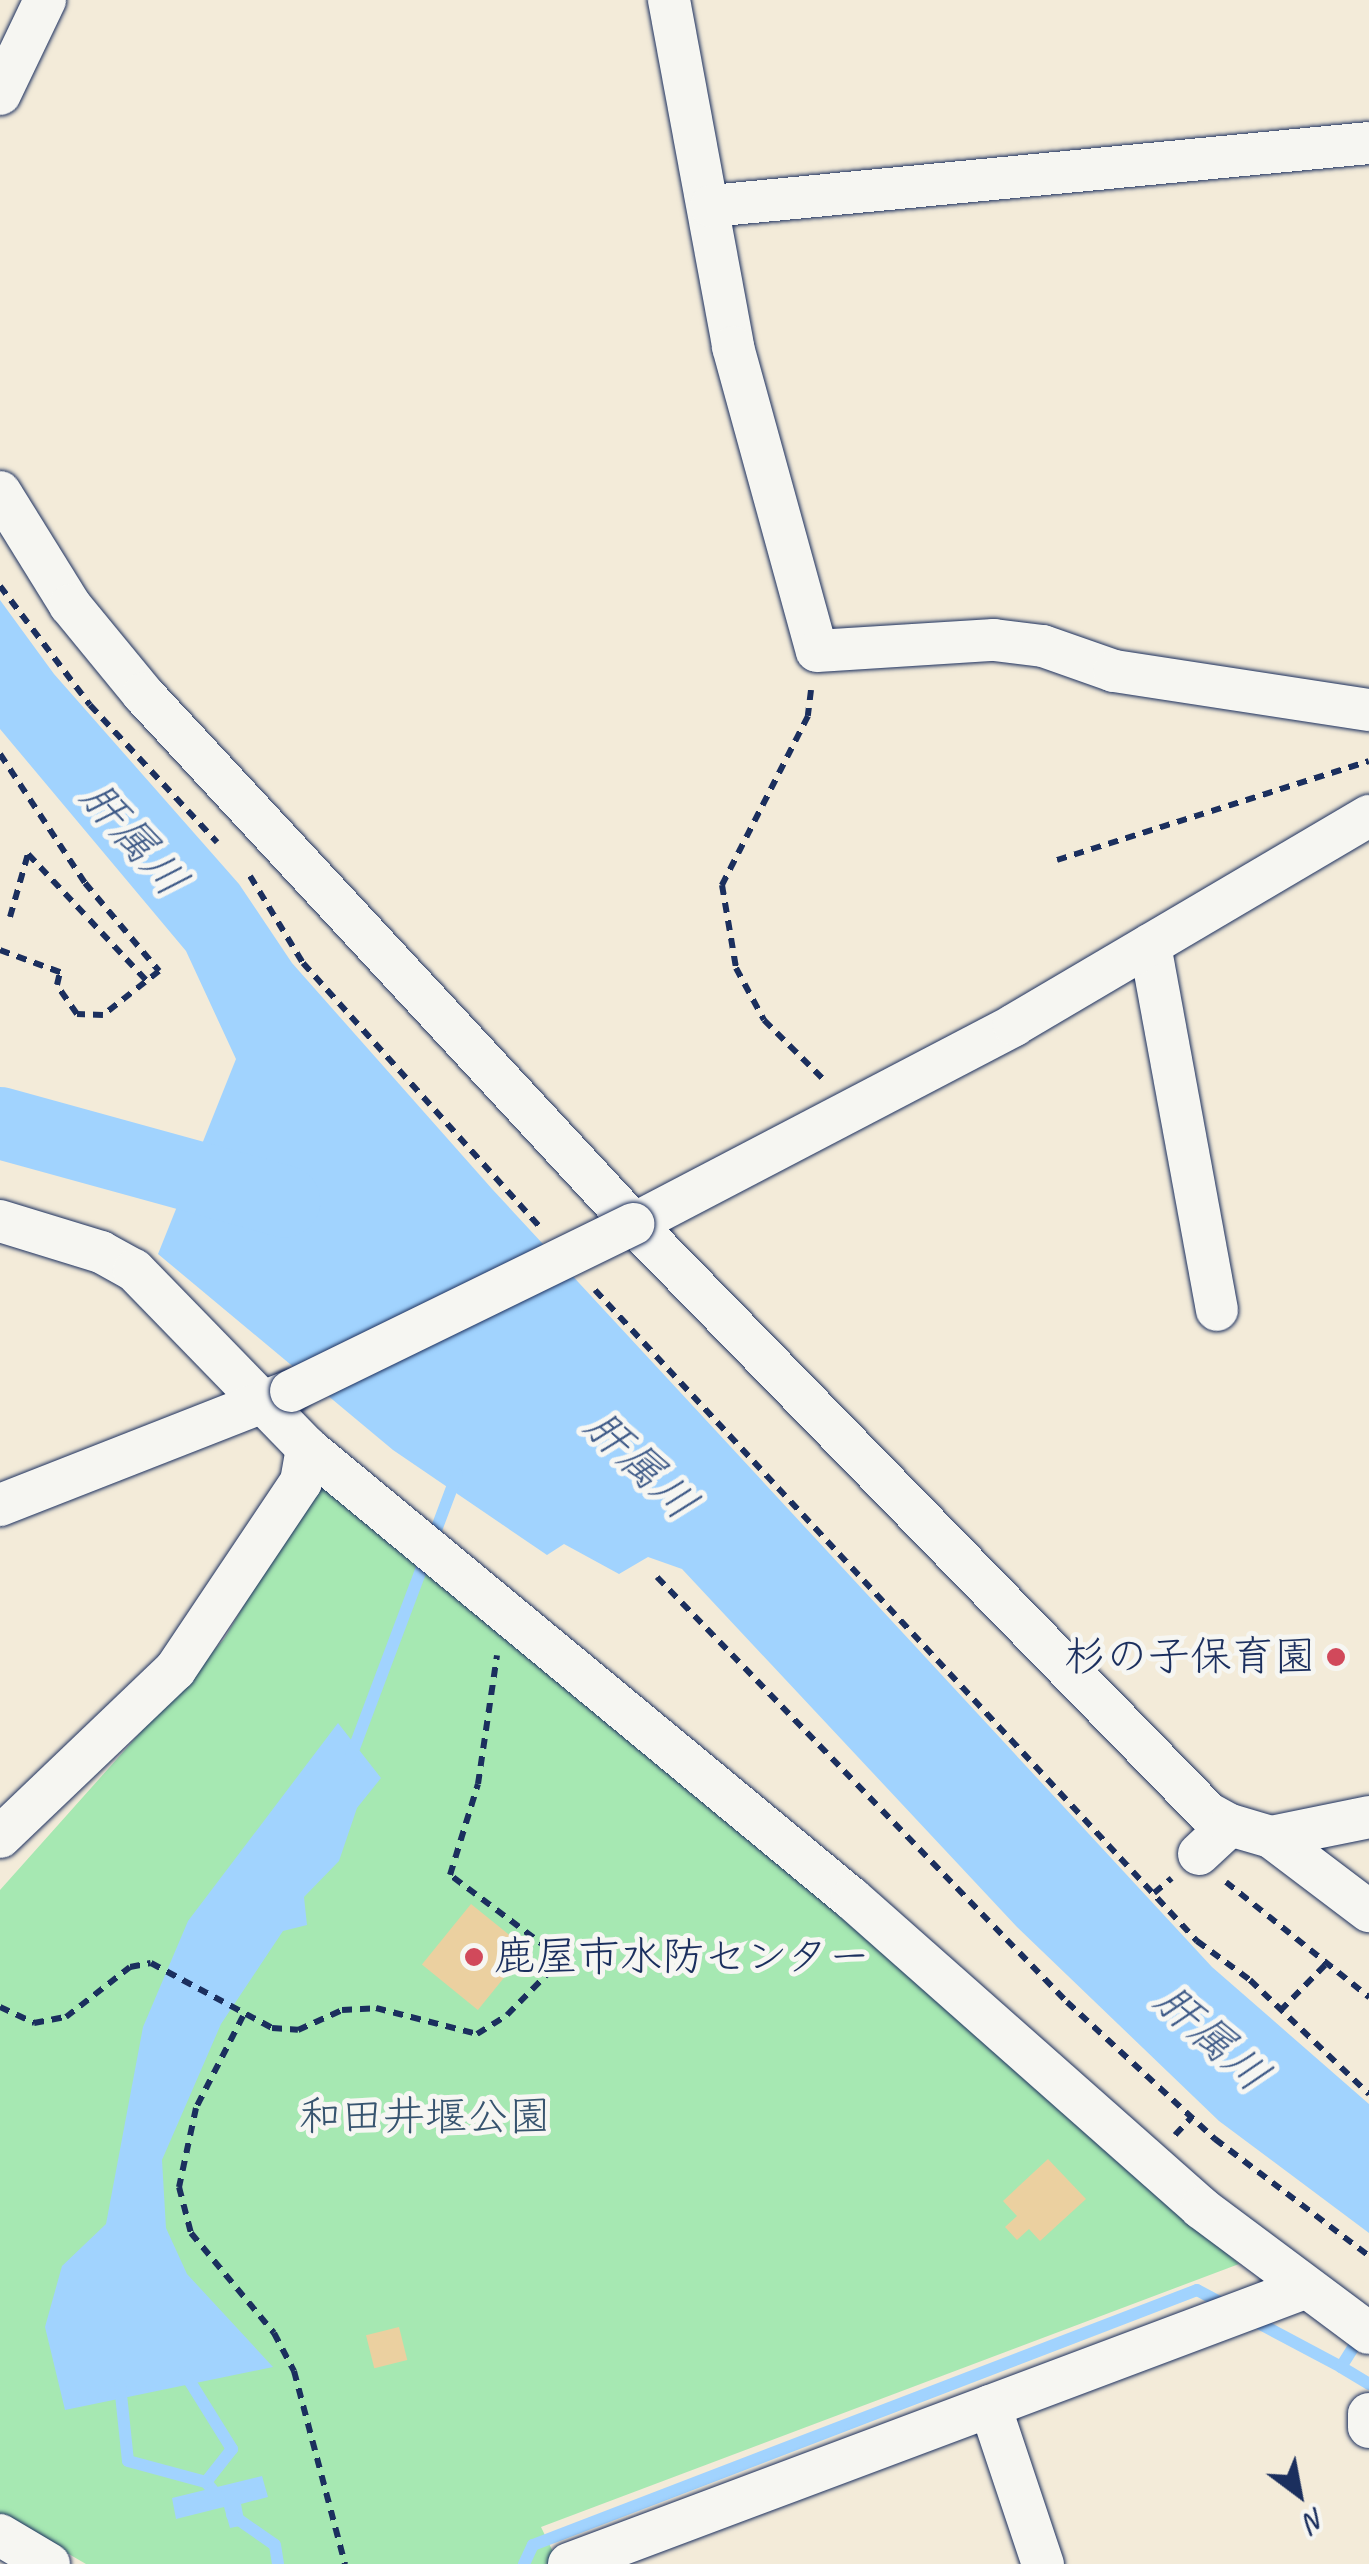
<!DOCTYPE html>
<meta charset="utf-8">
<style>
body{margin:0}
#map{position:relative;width:1369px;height:2564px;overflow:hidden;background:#f3ebd9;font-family:Caveat,"Klee One",sans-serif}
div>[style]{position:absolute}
.green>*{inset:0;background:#a6e8b2}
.water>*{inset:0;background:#a1d3fe}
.stream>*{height:12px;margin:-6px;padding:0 6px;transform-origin:6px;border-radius:6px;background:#a1d3fe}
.river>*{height:72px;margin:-36px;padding:0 36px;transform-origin:36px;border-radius:36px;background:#a1d3fe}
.building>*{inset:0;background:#ebd0a0;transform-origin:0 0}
.path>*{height:6px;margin-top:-3px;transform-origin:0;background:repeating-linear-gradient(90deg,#1b2f5e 0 10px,transparent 0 18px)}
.roads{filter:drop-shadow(0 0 2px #1b2f5e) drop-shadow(0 0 2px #1b2f5e)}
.minor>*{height:42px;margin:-21px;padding:0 21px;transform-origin:21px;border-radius:21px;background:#f6f6f2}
.bridges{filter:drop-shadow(0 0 2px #1b2f5e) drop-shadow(0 0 2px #1b2f5e)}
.minor-bridge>*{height:42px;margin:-21px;padding:0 21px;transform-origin:21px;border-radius:21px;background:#f6f6f2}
.dots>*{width:28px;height:28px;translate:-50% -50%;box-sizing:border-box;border:5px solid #f6f6f2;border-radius:50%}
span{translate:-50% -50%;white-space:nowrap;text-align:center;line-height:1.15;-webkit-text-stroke:10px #f6f6f2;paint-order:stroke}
.poi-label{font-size:42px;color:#1b2f5e}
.right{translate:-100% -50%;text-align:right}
.left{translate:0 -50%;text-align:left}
.park-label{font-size:42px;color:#37546f}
.water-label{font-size:45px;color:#3c5886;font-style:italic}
.north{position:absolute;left:1249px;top:2444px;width:100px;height:100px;-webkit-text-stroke:8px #f6f6f2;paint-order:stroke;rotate:148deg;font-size:28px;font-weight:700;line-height:40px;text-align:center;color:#1b2f5e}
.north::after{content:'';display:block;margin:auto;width:35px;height:45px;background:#1b2f5e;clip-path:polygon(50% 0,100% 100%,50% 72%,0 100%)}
</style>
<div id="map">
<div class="green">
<i style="clip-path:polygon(319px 1479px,784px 1862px,1239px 2264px,541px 2527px,557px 2560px,546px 2564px,86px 2564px,0 2514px,0 1890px,224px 1639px)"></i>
</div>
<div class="water">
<i style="clip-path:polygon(0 600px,54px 674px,239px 884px,292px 963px,493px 1190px,1212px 1967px,1369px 2104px,1369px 2233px,1219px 2121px,1017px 1927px,682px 1569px,648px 1557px,619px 1574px,564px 1544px,547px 1555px,393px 1450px,158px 1254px,236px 1059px,186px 951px,0 729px)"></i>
<i style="clip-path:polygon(338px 1723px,381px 1778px,357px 1808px,339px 1861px,304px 1897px,307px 1925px,283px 1931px,221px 2024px,162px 2160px,166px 2228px,187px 2274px,273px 2367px,65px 2410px,45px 2327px,62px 2266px,106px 2224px,143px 2027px,188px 1921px)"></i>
<i style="clip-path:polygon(262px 2476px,268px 2497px,241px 2504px,245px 2525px,230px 2528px,224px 2507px,176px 2519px,172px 2498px)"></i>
</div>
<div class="stream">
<i style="left:350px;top:1759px;width:304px;rotate:-69.4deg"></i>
<i style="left:1249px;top:2318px;width:104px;rotate:28deg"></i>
<i style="left:1341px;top:2367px;width:36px;rotate:-58deg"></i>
<i style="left:1341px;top:2367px;width:33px;rotate:31deg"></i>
<i style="left:184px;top:2372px;width:91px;rotate:58.1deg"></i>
<i style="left:232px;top:2449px;width:42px;rotate:128.2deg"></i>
<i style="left:206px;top:2482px;width:22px;rotate:51deg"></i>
<i style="left:120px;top:2385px;width:76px;rotate:84deg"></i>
<i style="left:128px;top:2461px;width:81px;rotate:15.1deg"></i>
<i style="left:232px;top:2515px;width:52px;rotate:34.9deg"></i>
<i style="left:275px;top:2545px;width:19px;rotate:81deg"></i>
<i style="left:524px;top:2564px;width:21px;rotate:-65deg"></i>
<i style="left:533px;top:2545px;width:711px;rotate:-21.01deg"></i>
<i style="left:1197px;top:2290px;width:34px;rotate:28deg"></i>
</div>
<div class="river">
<i style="left:0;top:1123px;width:295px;rotate:15.4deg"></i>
</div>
<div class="building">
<i style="left:471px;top:1904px;width:72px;height:78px;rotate:39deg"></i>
<i style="clip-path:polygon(1048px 2159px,1086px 2199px,1040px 2241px,1029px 2229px,1017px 2240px,1005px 2227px,1017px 2216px,1003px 2201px)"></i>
<i style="left:399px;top:2327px;width:34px;height:34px;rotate:76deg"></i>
</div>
<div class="path">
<i style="left:0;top:586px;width:149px;rotate:52.9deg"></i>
<i style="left:90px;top:705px;width:187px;rotate:47.2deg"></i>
<i style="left:811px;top:690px;width:26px;rotate:97deg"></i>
<i style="left:808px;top:716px;width:190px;rotate:117deg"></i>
<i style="left:722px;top:885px;width:84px;rotate:80.4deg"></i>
<i style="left:736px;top:968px;width:59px;rotate:61.7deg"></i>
<i style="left:764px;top:1020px;width:83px;rotate:45deg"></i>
<i style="left:0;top:754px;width:154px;rotate:56.6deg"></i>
<i style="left:85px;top:883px;width:115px;rotate:49.9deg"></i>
<i style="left:159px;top:971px;width:71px;rotate:141.8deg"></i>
<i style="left:103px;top:1015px;width:26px;rotate:-178deg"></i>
<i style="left:77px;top:1014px;width:35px;rotate:-125deg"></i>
<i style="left:57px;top:985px;width:13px;rotate:-77deg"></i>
<i style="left:1057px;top:860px;width:327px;rotate:-17.6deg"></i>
<i style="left:250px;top:876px;width:102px;rotate:58.7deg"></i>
<i style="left:303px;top:963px;width:356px;rotate:48.1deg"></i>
<i style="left:10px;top:917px;width:66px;rotate:-74.1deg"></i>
<i style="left:28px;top:854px;width:174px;rotate:46.9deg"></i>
<i style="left:0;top:950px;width:69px;rotate:20.3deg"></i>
<i style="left:595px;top:1290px;width:887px;rotate:47.24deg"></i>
<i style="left:1197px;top:1941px;width:66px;rotate:36.3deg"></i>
<i style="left:1250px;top:1980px;width:165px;rotate:43.8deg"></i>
<i style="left:657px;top:1577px;width:591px;rotate:46.03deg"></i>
<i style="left:1067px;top:2002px;width:202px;rotate:42.8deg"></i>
<i style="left:1215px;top:2139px;width:193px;rotate:37.2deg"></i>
<i style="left:1226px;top:1882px;width:184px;rotate:38.8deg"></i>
<i style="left:1154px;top:1893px;width:23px;rotate:-40deg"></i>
<i style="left:0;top:2007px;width:38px;rotate:25deg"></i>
<i style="left:34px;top:2023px;width:33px;rotate:-11deg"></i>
<i style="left:66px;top:2017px;width:81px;rotate:-38deg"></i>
<i style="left:130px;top:1967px;width:21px;rotate:-11deg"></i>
<i style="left:151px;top:1963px;width:137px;rotate:28.2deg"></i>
<i style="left:272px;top:2028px;width:26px;rotate:4deg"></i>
<i style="left:298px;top:2030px;width:48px;rotate:-24.4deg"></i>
<i style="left:342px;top:2010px;width:34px;rotate:-3deg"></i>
<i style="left:376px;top:2008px;width:104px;rotate:14.4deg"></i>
<i style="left:477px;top:2034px;width:36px;rotate:-32deg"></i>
<i style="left:507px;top:2015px;width:78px;rotate:-45.5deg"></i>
<i style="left:562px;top:1959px;width:140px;rotate:-143.1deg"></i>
<i style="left:450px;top:1875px;width:95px;rotate:-72.9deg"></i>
<i style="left:478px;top:1784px;width:130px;rotate:-81.6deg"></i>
<i style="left:1280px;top:2011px;width:67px;rotate:-45.6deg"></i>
<i style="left:243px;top:2016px;width:103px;rotate:117.1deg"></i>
<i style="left:196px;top:2108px;width:81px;rotate:102.1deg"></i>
<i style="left:179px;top:2187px;width:48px;rotate:75.4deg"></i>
<i style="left:191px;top:2233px;width:130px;rotate:50.3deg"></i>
<i style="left:274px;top:2333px;width:43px;rotate:62.2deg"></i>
<i style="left:294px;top:2371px;width:200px;rotate:75.2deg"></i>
<i style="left:1175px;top:2135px;width:23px;rotate:-47deg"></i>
</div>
<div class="roads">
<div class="minor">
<i style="left:669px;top:0;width:353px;rotate:79.5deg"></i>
<i style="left:733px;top:347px;width:315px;rotate:74.6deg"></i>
<i style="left:817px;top:651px;width:177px;rotate:-3.6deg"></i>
<i style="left:994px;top:640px;width:49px;rotate:7deg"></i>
<i style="left:1043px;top:646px;width:75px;rotate:19.4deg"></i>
<i style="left:1114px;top:671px;width:258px;rotate:8.7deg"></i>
<i style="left:0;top:94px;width:104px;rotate:-64.4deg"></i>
<i style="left:711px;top:206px;width:661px;rotate:-5.47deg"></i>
<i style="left:0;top:492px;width:133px;rotate:58.2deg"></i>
<i style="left:70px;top:605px;width:115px;rotate:50.6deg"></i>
<i style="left:143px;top:694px;width:722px;rotate:47.19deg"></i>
<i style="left:634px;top:1224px;width:822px;rotate:45.74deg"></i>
<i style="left:1208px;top:1813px;width:25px;rotate:29deg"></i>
<i style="left:1150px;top:945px;width:371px;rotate:79.6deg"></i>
<i style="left:0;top:1221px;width:106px;rotate:17.1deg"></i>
<i style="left:101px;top:1252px;width:38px;rotate:29deg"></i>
<i style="left:134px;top:1270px;width:248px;rotate:45.8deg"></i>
<i style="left:307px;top:1448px;width:706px;rotate:39.6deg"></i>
<i style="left:851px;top:1898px;width:468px;rotate:41.5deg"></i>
<i style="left:1201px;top:2208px;width:209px;rotate:36.7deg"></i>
<i style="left:634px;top:1224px;width:429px;rotate:-27.6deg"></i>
<i style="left:1014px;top:1025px;width:412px;rotate:-30.5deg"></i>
<i style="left:0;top:1505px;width:313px;rotate:-21.4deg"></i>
<i style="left:0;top:1837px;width:242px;rotate:-43.7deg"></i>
<i style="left:175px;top:1670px;width:226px;rotate:-56.2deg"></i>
<i style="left:301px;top:1482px;width:35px;rotate:-80deg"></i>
<i style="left:1271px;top:1837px;width:123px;rotate:37.1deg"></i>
<i style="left:1199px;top:1854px;width:42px;rotate:-43.1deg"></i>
<i style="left:1230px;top:1825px;width:43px;rotate:16.3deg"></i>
<i style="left:1271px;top:1837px;width:100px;rotate:-11.5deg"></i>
<i style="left:990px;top:2406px;width:167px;rotate:71.5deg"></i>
<i style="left:1369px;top:2414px;width:13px;rotate:90deg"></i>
<i style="left:0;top:2535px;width:57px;rotate:30.6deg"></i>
<i style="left:569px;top:2564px;width:786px;rotate:-20.56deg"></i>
</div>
</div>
<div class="bridges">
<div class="minor-bridge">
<i style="left:291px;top:1391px;width:381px;rotate:-26deg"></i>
</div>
</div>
<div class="dots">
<i style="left:1336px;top:1657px;background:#d1495b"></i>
<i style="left:474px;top:1957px;background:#d1495b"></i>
</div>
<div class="poi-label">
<span class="right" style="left:1316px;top:1657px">杉の子保育園</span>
<span class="left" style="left:494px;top:1957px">鹿屋市水防センター</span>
</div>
<div class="park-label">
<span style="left:425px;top:2117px">和田井堰公園</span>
</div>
<div class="water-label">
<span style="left:134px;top:839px;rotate:49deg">肝属川</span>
<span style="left:641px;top:1465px;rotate:44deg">肝属川</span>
<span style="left:1212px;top:2038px;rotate:42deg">肝属川</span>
</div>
<div class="north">N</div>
</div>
